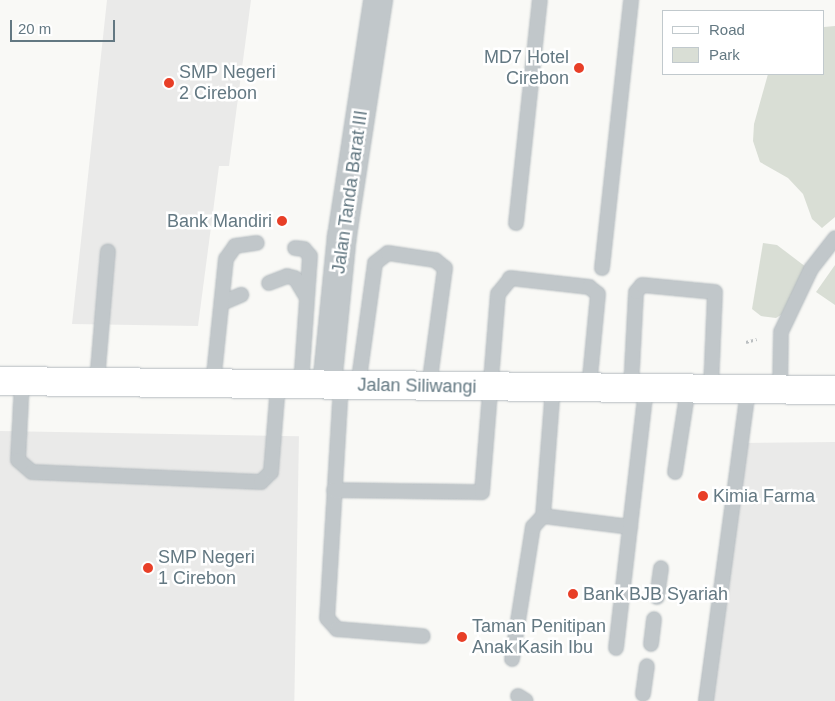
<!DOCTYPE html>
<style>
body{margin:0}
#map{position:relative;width:835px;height:701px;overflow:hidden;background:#f9f9f6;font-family:Helvetica,sans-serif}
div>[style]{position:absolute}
.built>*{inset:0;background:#eaeae9;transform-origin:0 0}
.green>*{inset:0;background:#d9ded5}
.path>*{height:3px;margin-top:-1.5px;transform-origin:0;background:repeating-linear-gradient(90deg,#bbbfc1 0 2.5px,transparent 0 5px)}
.roads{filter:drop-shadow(0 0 1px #b4bbbf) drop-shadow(0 0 1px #b4bbbf)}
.service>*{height:14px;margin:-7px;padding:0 7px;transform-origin:7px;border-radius:7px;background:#c1c7ca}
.minor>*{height:28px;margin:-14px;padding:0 14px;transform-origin:14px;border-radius:14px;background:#c1c7ca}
.secondary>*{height:28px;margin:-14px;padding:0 14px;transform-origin:14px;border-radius:14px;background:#fff}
.dots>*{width:14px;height:14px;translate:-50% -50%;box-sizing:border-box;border:2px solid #fff;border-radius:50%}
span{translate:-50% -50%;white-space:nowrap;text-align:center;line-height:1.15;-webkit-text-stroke:5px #fff;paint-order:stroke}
.poi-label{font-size:18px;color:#637882}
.right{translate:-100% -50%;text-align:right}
.left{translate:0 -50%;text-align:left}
.street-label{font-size:18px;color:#637882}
.legend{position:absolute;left:662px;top:10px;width:162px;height:65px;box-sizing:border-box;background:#fff;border:1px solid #c1c9cd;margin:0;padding:6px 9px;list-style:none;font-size:15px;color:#637882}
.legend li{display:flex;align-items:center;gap:10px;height:25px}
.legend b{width:25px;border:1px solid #c1c9cd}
.scale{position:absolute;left:10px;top:20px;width:105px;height:22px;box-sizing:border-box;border:2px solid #637882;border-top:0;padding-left:6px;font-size:15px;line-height:18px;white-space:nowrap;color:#637882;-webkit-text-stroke:4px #fff;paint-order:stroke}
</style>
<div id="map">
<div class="built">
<i style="clip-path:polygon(107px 0,251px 0,229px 166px,219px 166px,198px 326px,72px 324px)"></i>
<i style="left:0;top:431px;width:299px;height:270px;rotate:1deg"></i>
<i style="clip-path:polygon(835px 442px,835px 701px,698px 701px,735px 443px)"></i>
</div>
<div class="green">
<i style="clip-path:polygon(835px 26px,835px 217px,822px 228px,812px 219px,803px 194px,788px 178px,760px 162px,753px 141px,754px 124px,768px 74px,824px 74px,824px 27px)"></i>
<i style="clip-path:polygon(763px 243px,777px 245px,806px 267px,784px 313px,776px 318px,761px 316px,752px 309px)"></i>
<i style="clip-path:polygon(835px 265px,835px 305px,816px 292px)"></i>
</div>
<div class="path">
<i style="left:746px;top:342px;width:11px;rotate:-15deg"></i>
</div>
<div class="roads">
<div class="service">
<i style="left:516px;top:223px;width:224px;rotate:-83.9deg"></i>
<i style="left:295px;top:248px;width:9px;rotate:6deg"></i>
<i style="left:304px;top:249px;width:9px;rotate:49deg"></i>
<i style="left:310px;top:256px;width:129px;rotate:94deg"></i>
<i style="left:602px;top:268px;width:270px;rotate:-83.8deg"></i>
<i style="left:510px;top:278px;width:80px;rotate:6.5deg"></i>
<i style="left:589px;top:287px;width:11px;rotate:38deg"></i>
<i style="left:598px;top:294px;width:94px;rotate:95.5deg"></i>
<i style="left:269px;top:283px;width:19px;rotate:-21deg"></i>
<i style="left:287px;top:276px;width:8px;rotate:14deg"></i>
<i style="left:295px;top:278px;width:23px;rotate:59deg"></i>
<i style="left:222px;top:303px;width:21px;rotate:-23deg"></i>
<i style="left:22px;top:381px;width:79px;rotate:92.9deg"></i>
<i style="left:18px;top:460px;width:18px;rotate:41deg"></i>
<i style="left:32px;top:472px;width:229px;rotate:2.5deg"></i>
<i style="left:261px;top:482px;width:14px;rotate:-45deg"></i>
<i style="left:271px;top:472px;width:87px;rotate:-85.4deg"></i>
<i style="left:97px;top:381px;width:130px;rotate:-85.2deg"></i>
<i style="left:213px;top:384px;width:126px;rotate:-84.1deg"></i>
<i style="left:226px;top:259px;width:16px;rotate:-55deg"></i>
<i style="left:235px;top:246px;width:22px;rotate:-8deg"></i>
<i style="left:341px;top:385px;width:233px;rotate:93.4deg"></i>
<i style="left:327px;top:618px;width:15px;rotate:48deg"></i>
<i style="left:337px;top:629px;width:86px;rotate:4.7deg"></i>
<i style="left:358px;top:386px;width:124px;rotate:-82.1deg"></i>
<i style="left:375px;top:263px;width:16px;rotate:-38deg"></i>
<i style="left:388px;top:253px;width:48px;rotate:8.5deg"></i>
<i style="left:435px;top:260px;width:13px;rotate:39deg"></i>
<i style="left:445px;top:268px;width:119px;rotate:97.7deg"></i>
<i style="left:553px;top:387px;width:129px;rotate:94.4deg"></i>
<i style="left:543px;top:516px;width:88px;rotate:7.2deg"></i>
<i style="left:631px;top:388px;width:96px;rotate:-87deg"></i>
<i style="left:636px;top:292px;width:9px;rotate:-49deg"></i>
<i style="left:642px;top:285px;width:73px;rotate:5.5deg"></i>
<i style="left:715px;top:292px;width:97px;rotate:92.4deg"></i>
<i style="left:780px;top:390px;width:58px;rotate:-89deg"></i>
<i style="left:781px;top:332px;width:70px;rotate:-64.5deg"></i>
<i style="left:811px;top:269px;width:39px;rotate:-52deg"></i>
<i style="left:675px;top:472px;width:84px;rotate:-81.1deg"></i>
<i style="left:334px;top:490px;width:148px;rotate:0.8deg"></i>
<i style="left:482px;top:492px;width:199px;rotate:-85.4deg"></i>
<i style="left:498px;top:294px;width:19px;rotate:-51deg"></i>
<i style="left:657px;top:597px;width:29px;rotate:-82deg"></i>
<i style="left:651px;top:644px;width:25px;rotate:-83deg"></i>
<i style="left:616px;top:648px;width:262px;rotate:-83.4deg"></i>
<i style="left:512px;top:659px;width:134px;rotate:-81deg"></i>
<i style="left:533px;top:527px;width:15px;rotate:-48deg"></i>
<i style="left:643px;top:694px;width:28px;rotate:-82deg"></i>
<i style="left:518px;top:696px;width:9px;rotate:32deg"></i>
<i style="left:706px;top:701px;width:315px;rotate:-82.3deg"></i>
</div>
<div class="minor">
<i style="left:327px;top:385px;width:150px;rotate:-84.3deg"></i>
<i style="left:342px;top:236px;width:239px;rotate:-81.3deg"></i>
</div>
<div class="secondary">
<i style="left:0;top:381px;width:835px;rotate:0.62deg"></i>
</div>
</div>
<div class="dots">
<i style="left:579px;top:68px;background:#e83f27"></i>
<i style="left:169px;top:83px;background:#e83f27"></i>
<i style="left:282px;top:221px;background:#e83f27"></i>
<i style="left:703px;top:496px;background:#e83f27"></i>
<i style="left:148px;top:568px;background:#e83f27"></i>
<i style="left:573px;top:594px;background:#e83f27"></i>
<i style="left:462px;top:637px;background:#e83f27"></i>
</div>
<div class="poi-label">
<span class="right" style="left:569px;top:68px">MD7 Hotel<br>Cirebon</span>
<span class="left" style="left:179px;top:83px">SMP Negeri<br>2 Cirebon</span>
<span class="right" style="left:272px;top:221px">Bank Mandiri</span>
<span class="left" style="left:713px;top:496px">Kimia Farma</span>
<span class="left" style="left:158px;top:568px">SMP Negeri<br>1 Cirebon</span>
<span class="left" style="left:583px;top:594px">Bank BJB Syariah</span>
<span class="left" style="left:472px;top:637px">Taman Penitipan<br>Anak Kasih Ibu</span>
</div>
<div class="street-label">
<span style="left:350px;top:192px;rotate:-82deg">Jalan Tanda Barat III</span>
<span style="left:417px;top:386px;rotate:1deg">Jalan Siliwangi</span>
</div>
<ul class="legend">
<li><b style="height:6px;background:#fff"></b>Road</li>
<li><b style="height:14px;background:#d9ded5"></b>Park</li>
</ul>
<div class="scale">20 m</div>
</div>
